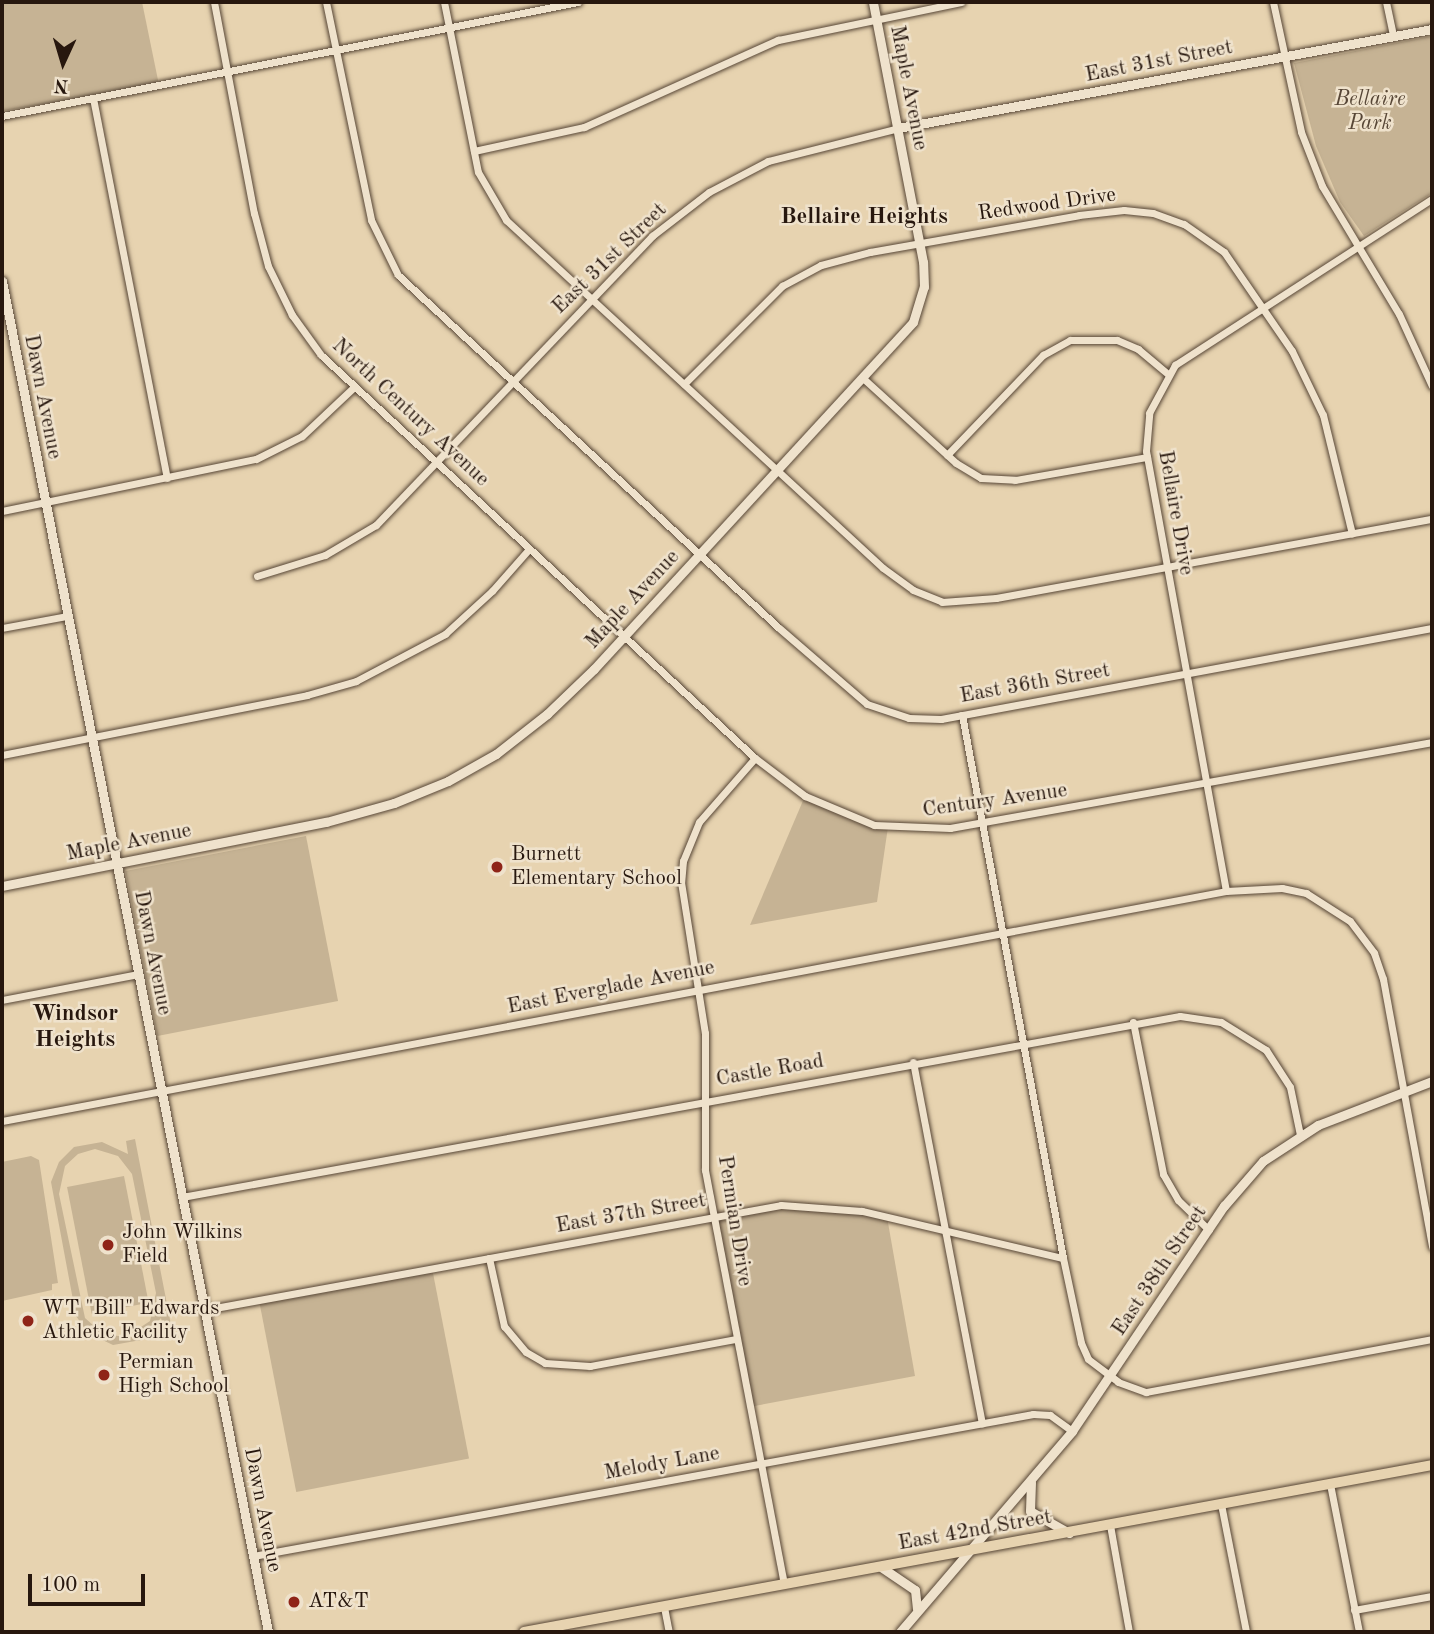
<!DOCTYPE html>
<style>
body{margin:0}
#map{position:relative;width:1434px;height:1634px;overflow:hidden;background:#e7d3b0;font-family:"Old Standard TT",serif}
div>[style]{position:absolute}
.green>*{inset:0;background:#c6b394;transform-origin:0 0}
.roads{filter:drop-shadow(0 0 2px #574636) drop-shadow(0 0 2px #574636)}
.minor>*{height:7px;margin:-3.5px;padding:0 3.5px;transform-origin:3.5px;border-radius:3.5px;background:#efe2cc}
.tertiary>*{height:9px;margin:-4.5px;padding:0 4.5px;transform-origin:4.5px;border-radius:4.5px;background:#efe2cc}
.trunk>*{height:10px;margin:-5px;padding:0 5px;transform-origin:5px;border-radius:5px;background:#e7d3b0}
.dots>*{width:19px;height:19px;translate:-50% -50%;box-sizing:border-box;border:4px solid #efe2cc;border-radius:50%}
span{translate:-50% -50%;white-space:nowrap;text-align:center;line-height:1.15;-webkit-text-stroke:5px #efe2cc;paint-order:stroke}
.street-label{font-size:21px;color:#27170e}
.park-label{font-size:21px;color:#574636;font-style:italic}
.poi-label{font-size:21px;color:#27170e}
.left{translate:0 -50%;text-align:left}
.neighbourhood-label{font-size:23px;color:#27170e;font-weight:700}
.frame{position:absolute;inset:0;border:4px solid #27170e;pointer-events:none}
.north{position:absolute;left:28px;top:28px;width:70px;height:70px;-webkit-text-stroke:5px #efe2cc;paint-order:stroke;rotate:184deg;font-size:19px;font-weight:700;line-height:28px;text-align:center;color:#27170e}
.north::after{content:'';display:block;margin:auto;width:24px;height:32px;background:#27170e;clip-path:polygon(50% 0,100% 100%,50% 72%,0 100%)}
.scale{position:absolute;left:28px;top:1574px;width:117px;height:32px;box-sizing:border-box;border:4px solid #27170e;border-top:0;padding-left:9px;font-size:21px;line-height:24px;white-space:nowrap;color:#27170e;-webkit-text-stroke:5px #efe2cc;paint-order:stroke}
</style>
<div id="map">
<div class="green">
<i style="clip-path:polygon(2px 2px,142px 2px,159px 85px,2px 111px)"></i>
<i style="clip-path:polygon(1432px 36px,1432px 193px,1364px 236px,1340px 202px,1316px 146px,1294px 63px)"></i>
<i style="clip-path:polygon(805px 796px,888px 827px,877px 902px,750px 925px)"></i>
<i style="left:306px;top:836px;width:168px;height:184px;rotate:79deg"></i>
<i style="clip-path:polygon(evenodd,135px 1139px,172px 1330px,164px 1332px,161px 1318px,141px 1340px,113px 1345px,88px 1333px,76px 1316px,51px 1182px,59px 1162px,74px 1147px,102px 1142px,128px 1154px,126px 1141px,135px 1139px,95px 1149px,118px 1156px,132px 1174px,156px 1293px,150px 1321px,126px 1337px,103px 1334px,85px 1318px,59px 1194px,65px 1166px,78px 1154px,95px 1149px)"></i>
<i style="clip-path:polygon(31px 1156px,39px 1160px,58px 1283px,52px 1284px,52px 1290px,2px 1301px,2px 1162px)"></i>
<i style="left:124px;top:1176px;width:129px;height:58px;rotate:79deg"></i>
<i style="clip-path:polygon(781px 1205px,887px 1217px,915px 1376px,749px 1407px,713px 1216px)"></i>
<i style="left:432px;top:1268px;width:194px;height:176px;rotate:79deg"></i>
</div>
<div class="roads">
<div class="minor">
<i style="left:214px;top:2px;width:215px;rotate:79.3deg"></i>
<i style="left:254px;top:213px;width:55px;rotate:75.2deg"></i>
<i style="left:268px;top:266px;width:55px;rotate:63.9deg"></i>
<i style="left:292px;top:315px;width:49px;rotate:54.1deg"></i>
<i style="left:321px;top:355px;width:592px;rotate:42.88deg"></i>
<i style="left:755px;top:758px;width:63px;rotate:37.2deg"></i>
<i style="left:805px;top:796px;width:75px;rotate:22.8deg"></i>
<i style="left:874px;top:825px;width:76px;rotate:2.3deg"></i>
<i style="left:950px;top:828px;width:490px;rotate:-10.1deg"></i>
<i style="left:326px;top:2px;width:223px;rotate:78.3deg"></i>
<i style="left:371px;top:220px;width:61px;rotate:63.9deg"></i>
<i style="left:398px;top:275px;width:519px;rotate:42.82deg"></i>
<i style="left:779px;top:628px;width:116px;rotate:40.8deg"></i>
<i style="left:867px;top:704px;width:44px;rotate:18.4deg"></i>
<i style="left:909px;top:718px;width:32px;rotate:2deg"></i>
<i style="left:941px;top:719px;width:499px;rotate:-10.5deg"></i>
<i style="left:444px;top:2px;width:173px;rotate:78.7deg"></i>
<i style="left:478px;top:172px;width:56px;rotate:59.7deg"></i>
<i style="left:506px;top:220px;width:513px;rotate:42.71deg"></i>
<i style="left:883px;top:568px;width:37px;rotate:36deg"></i>
<i style="left:913px;top:590px;width:31px;rotate:22deg"></i>
<i style="left:942px;top:602px;width:54px;rotate:-4.2deg"></i>
<i style="left:996px;top:598px;width:443px;rotate:-10.3deg"></i>
<i style="left:1273px;top:2px;width:133px;rotate:77.8deg"></i>
<i style="left:1301px;top:132px;width:58px;rotate:68.7deg"></i>
<i style="left:1322px;top:186px;width:149px;rotate:59deg"></i>
<i style="left:1399px;top:314px;width:79px;rotate:65.4deg"></i>
<i style="left:1386px;top:2px;width:35px;rotate:78deg"></i>
<i style="left:93px;top:98px;width:387px;rotate:79deg"></i>
<i style="left:2px;top:116px;width:587px;rotate:-11.2deg"></i>
<i style="left:474px;top:151px;width:113px;rotate:-12.3deg"></i>
<i style="left:584px;top:127px;width:213px;rotate:-24.2deg"></i>
<i style="left:778px;top:40px;width:187px;rotate:-11.7deg"></i>
<i style="left:865px;top:380px;width:123px;rotate:42.4deg"></i>
<i style="left:956px;top:463px;width:29px;rotate:31deg"></i>
<i style="left:981px;top:478px;width:34px;rotate:3deg"></i>
<i style="left:1015px;top:480px;width:134px;rotate:-9.9deg"></i>
<i style="left:684px;top:384px;width:139px;rotate:-45deg"></i>
<i style="left:782px;top:286px;width:44px;rotate:-28.3deg"></i>
<i style="left:821px;top:265px;width:51px;rotate:-14.9deg"></i>
<i style="left:870px;top:252px;width:212px;rotate:-10deg"></i>
<i style="left:1079px;top:215px;width:45px;rotate:-6.3deg"></i>
<i style="left:1124px;top:210px;width:29px;rotate:6deg"></i>
<i style="left:1153px;top:213px;width:33px;rotate:20deg"></i>
<i style="left:1184px;top:224px;width:49px;rotate:35deg"></i>
<i style="left:1224px;top:252px;width:120px;rotate:55.5deg"></i>
<i style="left:1292px;top:351px;width:71px;rotate:64.2deg"></i>
<i style="left:1323px;top:415px;width:122px;rotate:76.3deg"></i>
<i style="left:947px;top:455px;width:139px;rotate:-46.2deg"></i>
<i style="left:1043px;top:355px;width:31px;rotate:-29deg"></i>
<i style="left:1070px;top:340px;width:47px"></i>
<i style="left:1117px;top:340px;width:23px;rotate:23deg"></i>
<i style="left:1138px;top:349px;width:38px;rotate:40deg"></i>
<i style="left:2px;top:511px;width:259px;rotate:-11.6deg"></i>
<i style="left:256px;top:459px;width:51px;rotate:-26.6deg"></i>
<i style="left:302px;top:436px;width:71px;rotate:-43.3deg"></i>
<i style="left:257px;top:576px;width:71px;rotate:-17.2deg"></i>
<i style="left:325px;top:555px;width:59px;rotate:-30.5deg"></i>
<i style="left:376px;top:525px;width:400px;rotate:-46.3deg"></i>
<i style="left:652px;top:236px;width:72px;rotate:-37.7deg"></i>
<i style="left:709px;top:192px;width:67px;rotate:-27.7deg"></i>
<i style="left:768px;top:161px;width:134px;rotate:-14.2deg"></i>
<i style="left:2px;top:628px;width:66px;rotate:-10.5deg"></i>
<i style="left:962px;top:715px;width:552px;rotate:79.46deg"></i>
<i style="left:1063px;top:1258px;width:87px;rotate:78deg"></i>
<i style="left:1081px;top:1343px;width:17px;rotate:66deg"></i>
<i style="left:1088px;top:1359px;width:38px;rotate:37deg"></i>
<i style="left:1118px;top:1382px;width:30px;rotate:20deg"></i>
<i style="left:1146px;top:1392px;width:291px;rotate:-10.5deg"></i>
<i style="left:2px;top:755px;width:311px;rotate:-11.1deg"></i>
<i style="left:307px;top:695px;width:51px;rotate:-15.9deg"></i>
<i style="left:356px;top:681px;width:101px;rotate:-27.8deg"></i>
<i style="left:445px;top:634px;width:64px;rotate:-42.5deg"></i>
<i style="left:492px;top:591px;width:56px;rotate:-48.6deg"></i>
<i style="left:755px;top:758px;width:85px;rotate:131.2deg"></i>
<i style="left:699px;top:822px;width:42px;rotate:112.3deg"></i>
<i style="left:683px;top:861px;width:21px;rotate:95deg"></i>
<i style="left:681px;top:882px;width:153px;rotate:81deg"></i>
<i style="left:705px;top:1033px;width:137px;rotate:90deg"></i>
<i style="left:705px;top:1170px;width:421px;rotate:79.2deg"></i>
<i style="left:1226px;top:891px;width:447px;rotate:-100.3deg"></i>
<i style="left:1146px;top:451px;width:38px;rotate:-85deg"></i>
<i style="left:1149px;top:413px;width:55px;rotate:-61.6deg"></i>
<i style="left:1175px;top:365px;width:306px;rotate:-32.9deg"></i>
<i style="left:2px;top:1000px;width:138px;rotate:-10.8deg"></i>
<i style="left:1133px;top:1022px;width:155px;rotate:78.8deg"></i>
<i style="left:1163px;top:1174px;width:30px;rotate:60deg"></i>
<i style="left:1178px;top:1200px;width:43px;rotate:44.1deg"></i>
<i style="left:913px;top:1062px;width:368px;rotate:79.2deg"></i>
<i style="left:2px;top:1121px;width:1245px;rotate:-10.64deg"></i>
<i style="left:1226px;top:891px;width:56px;rotate:-3.1deg"></i>
<i style="left:1282px;top:888px;width:25px;rotate:12deg"></i>
<i style="left:1306px;top:893px;width:52px;rotate:32.5deg"></i>
<i style="left:1350px;top:921px;width:40px;rotate:53deg"></i>
<i style="left:1374px;top:953px;width:28px;rotate:71deg"></i>
<i style="left:1383px;top:979px;width:272px;rotate:79.6deg"></i>
<i style="left:182px;top:1197px;width:1014px;rotate:-10.28deg"></i>
<i style="left:1180px;top:1016px;width:41px;rotate:8.3deg"></i>
<i style="left:1221px;top:1022px;width:53px;rotate:31.9deg"></i>
<i style="left:1266px;top:1050px;width:44px;rotate:57deg"></i>
<i style="left:1290px;top:1087px;width:49px;rotate:78.2deg"></i>
<i style="left:489px;top:1258px;width:70px;rotate:77.6deg"></i>
<i style="left:504px;top:1326px;width:34px;rotate:50deg"></i>
<i style="left:526px;top:1352px;width:22px;rotate:30deg"></i>
<i style="left:545px;top:1363px;width:45px;rotate:3.8deg"></i>
<i style="left:590px;top:1366px;width:148px;rotate:-10.5deg"></i>
<i style="left:204px;top:1310px;width:586px;rotate:-10.31deg"></i>
<i style="left:781px;top:1205px;width:81px;rotate:4.2deg"></i>
<i style="left:862px;top:1211px;width:206px;rotate:13.2deg"></i>
<i style="left:1330px;top:1484px;width:151px;rotate:78.9deg"></i>
<i style="left:1221px;top:1504px;width:130px;rotate:78.9deg"></i>
<i style="left:1110px;top:1525px;width:109px;rotate:79.9deg"></i>
<i style="left:253px;top:1556px;width:793px;rotate:-10.32deg"></i>
<i style="left:1033px;top:1414px;width:17px;rotate:3deg"></i>
<i style="left:1050px;top:1415px;width:27px;rotate:36deg"></i>
<i style="left:664px;top:1607px;width:25px;rotate:79deg"></i>
<i style="left:1354px;top:1610px;width:79px;rotate:-10.2deg"></i>
</div>
<div class="tertiary">
<i style="left:898px;top:128px;width:543px;rotate:-10.5deg"></i>
<i style="left:2px;top:281px;width:1377px;rotate:78.86deg"></i>
<i style="left:2px;top:886px;width:330px;rotate:-11.2deg"></i>
<i style="left:326px;top:822px;width:71px;rotate:-15.6deg"></i>
<i style="left:394px;top:803px;width:58px;rotate:-22.2deg"></i>
<i style="left:448px;top:781px;width:55px;rotate:-29.4deg"></i>
<i style="left:496px;top:754px;width:65px;rotate:-38.1deg"></i>
<i style="left:547px;top:714px;width:65px;rotate:-43.8deg"></i>
<i style="left:594px;top:669px;width:471px;rotate:-47.4deg"></i>
<i style="left:913px;top:322px;width:37px;rotate:-73deg"></i>
<i style="left:924px;top:287px;width:25px;rotate:-92deg"></i>
<i style="left:923px;top:262px;width:265px;rotate:-100.9deg"></i>
<i style="left:1031px;top:1482px;width:29px;rotate:92deg"></i>
<i style="left:1030px;top:1511px;width:45px;rotate:29.4deg"></i>
<i style="left:881px;top:1567px;width:41px;rotate:34.1deg"></i>
<i style="left:915px;top:1590px;width:19px;rotate:84deg"></i>
<i style="left:900px;top:1632px;width:265px;rotate:-49.4deg"></i>
<i style="left:1072px;top:1431px;width:272px;rotate:-56deg"></i>
<i style="left:1224px;top:1206px;width:60px;rotate:-49.1deg"></i>
<i style="left:1263px;top:1161px;width:66px;rotate:-33.2deg"></i>
<i style="left:1318px;top:1125px;width:122px;rotate:-21.1deg"></i>
</div>
<div class="trunk">
<i style="left:524px;top:1632px;width:923px;rotate:-10.42deg"></i>
</div>
</div>
<div class="dots">
<i style="left:497px;top:867px;background:#8f2418"></i>
<i style="left:108px;top:1245px;background:#8f2418"></i>
<i style="left:28px;top:1321px;background:#8f2418"></i>
<i style="left:104px;top:1375px;background:#8f2418"></i>
<i style="left:294px;top:1602px;background:#8f2418"></i>
</div>
<div class="street-label">
<span style="left:1159px;top:62px;rotate:-11deg">East 31st Street</span>
<span style="left:908px;top:88px;rotate:79deg">Maple Avenue</span>
<span style="left:1047px;top:205px;rotate:-8deg">Redwood Drive</span>
<span style="left:610px;top:259px;rotate:-44deg">East 31st Street</span>
<span style="left:42px;top:397px;rotate:79deg">Dawn Avenue</span>
<span style="left:410px;top:413px;rotate:43deg">North Century Avenue</span>
<span style="left:1175px;top:513px;rotate:80deg">Bellaire Drive</span>
<span style="left:633px;top:600px;rotate:-47deg">Maple Avenue</span>
<span style="left:1035px;top:684px;rotate:-10deg">East 36th Street</span>
<span style="left:995px;top:801px;rotate:-8deg">Century Avenue</span>
<span style="left:129px;top:843px;rotate:-11deg">Maple Avenue</span>
<span style="left:152px;top:953px;rotate:79deg">Dawn Avenue</span>
<span style="left:611px;top:988px;rotate:-11deg">East Everglade Avenue</span>
<span style="left:770px;top:1071px;rotate:-10deg">Castle Road</span>
<span style="left:631px;top:1214px;rotate:-10deg">East 37th Street</span>
<span style="left:734px;top:1221px;rotate:81deg">Permian Drive</span>
<span style="left:1160px;top:1271px;rotate:-56deg">East 38th Street</span>
<span style="left:662px;top:1464px;rotate:-10deg">Melody Lane</span>
<span style="left:262px;top:1510px;rotate:79deg">Dawn Avenue</span>
<span style="left:975px;top:1531px;rotate:-10deg">East 42nd Street</span>
</div>
<div class="park-label">
<span style="left:1370px;top:112px">Bellaire<br>Park</span>
</div>
<div class="poi-label">
<span class="left" style="left:511px;top:867px">Burnett<br>Elementary School</span>
<span class="left" style="left:122px;top:1245px">John Wilkins<br>Field</span>
<span class="left" style="left:42px;top:1321px">WT "Bill" Edwards<br>Athletic Facility</span>
<span class="left" style="left:118px;top:1375px">Permian<br>High School</span>
<span class="left" style="left:308px;top:1602px">AT&amp;T</span>
</div>
<div class="neighbourhood-label">
<span style="left:864px;top:217px">Bellaire Heights</span>
<span style="left:75px;top:1027px">Windsor<br>Heights</span>
</div>
<div class="frame"></div>
<div class="north">N</div>
<div class="scale">100 m</div>
</div>
